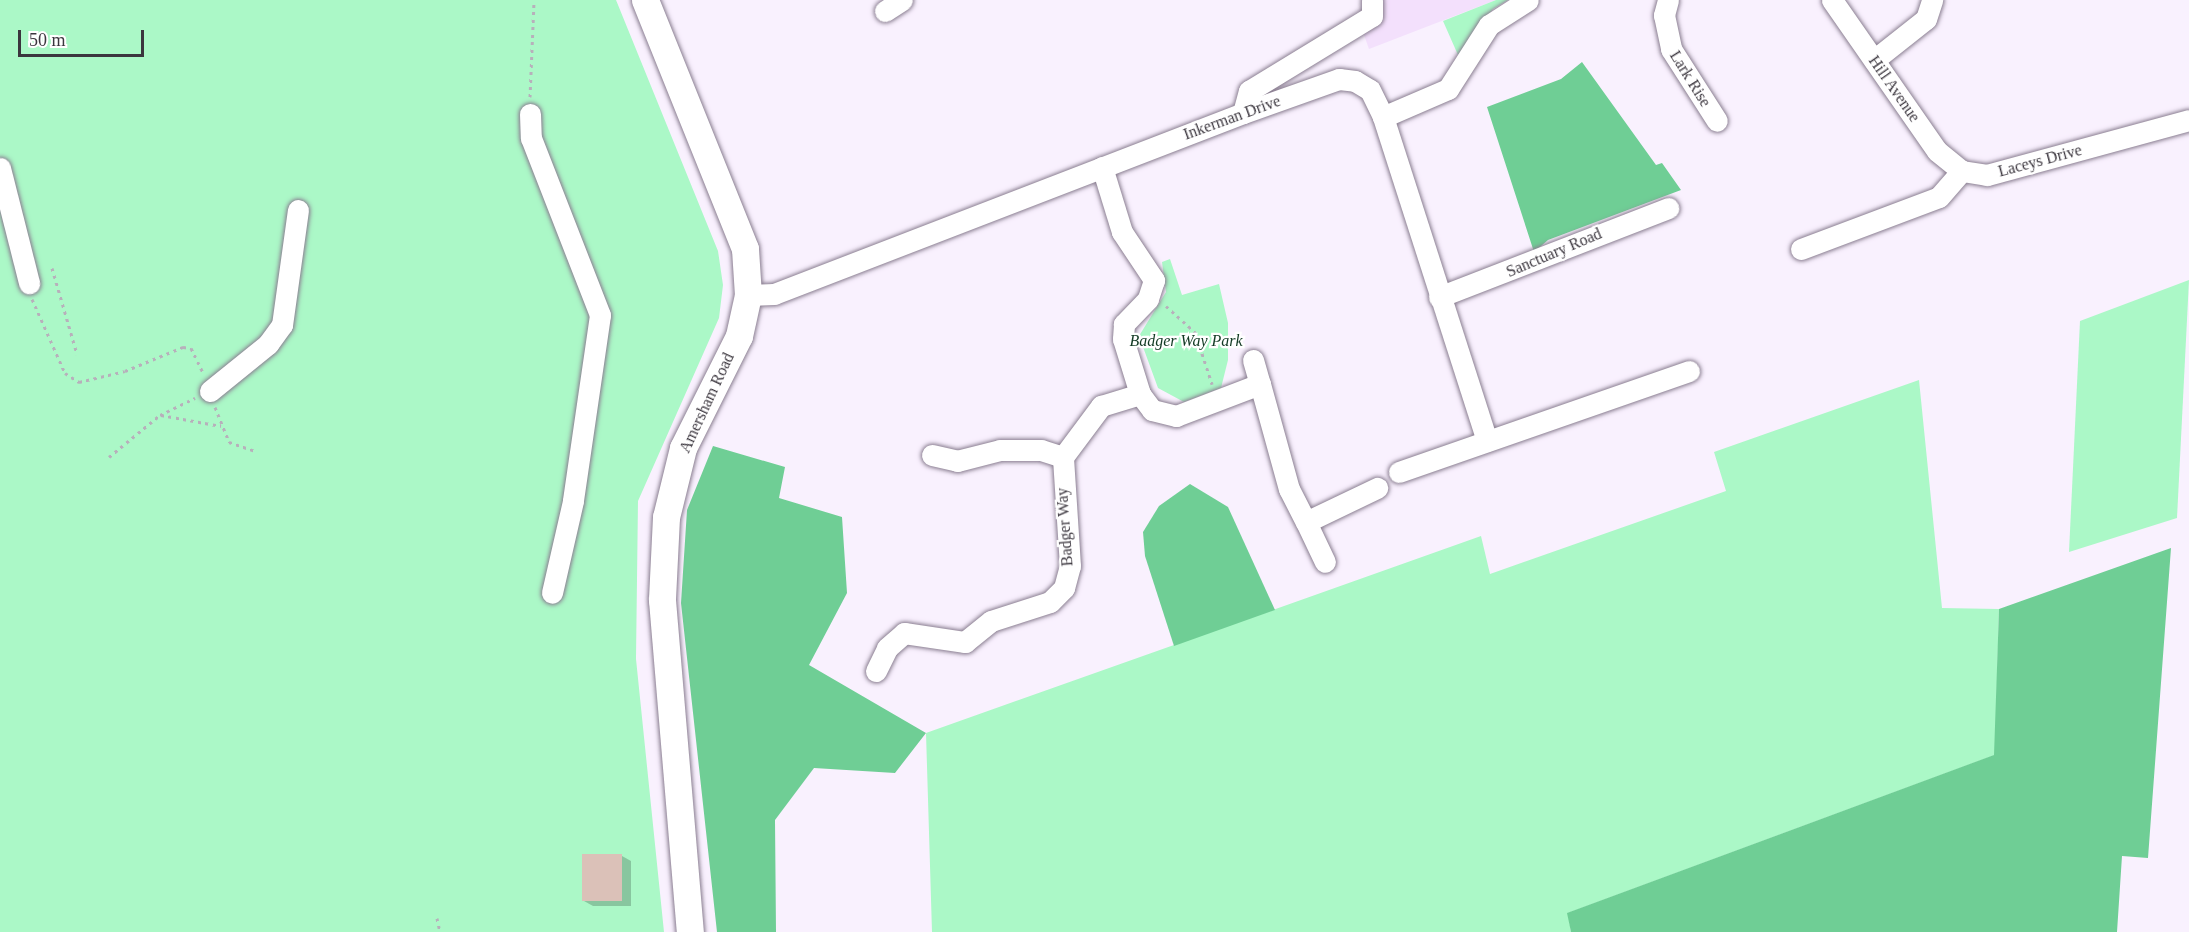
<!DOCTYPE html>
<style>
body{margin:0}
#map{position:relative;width:2189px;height:932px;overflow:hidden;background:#f9f1fe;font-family:"Times New Roman",serif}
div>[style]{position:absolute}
.built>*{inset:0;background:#f3e0fc}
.green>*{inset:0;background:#abf8c7}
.forest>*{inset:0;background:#6fce95}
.shadow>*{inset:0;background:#0003}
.building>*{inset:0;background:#dbc1b8;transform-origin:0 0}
.path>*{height:3px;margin-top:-1.5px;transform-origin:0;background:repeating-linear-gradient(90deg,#b7b0bb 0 3px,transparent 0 7.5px)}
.roads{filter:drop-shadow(0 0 2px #8a7e91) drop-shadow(0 0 2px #8a7e91)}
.minor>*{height:21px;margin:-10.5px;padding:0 10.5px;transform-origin:10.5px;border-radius:10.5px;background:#fff}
.major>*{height:27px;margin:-13.5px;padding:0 13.5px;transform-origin:13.5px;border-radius:13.5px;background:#fff}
span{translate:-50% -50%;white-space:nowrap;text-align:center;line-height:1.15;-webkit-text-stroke:4.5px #fff;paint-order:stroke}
.street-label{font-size:16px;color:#3b363e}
.park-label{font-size:16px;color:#123a24;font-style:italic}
.scale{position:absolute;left:18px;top:30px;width:126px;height:27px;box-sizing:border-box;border:3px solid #3b363e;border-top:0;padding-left:8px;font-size:18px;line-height:21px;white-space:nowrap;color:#3b363e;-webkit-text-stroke:4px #fff;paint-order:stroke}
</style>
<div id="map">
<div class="built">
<i style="clip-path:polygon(1364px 0,1496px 0,1369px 49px,1363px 32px)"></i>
</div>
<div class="green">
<i style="clip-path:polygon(0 0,616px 0,718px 251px,723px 285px,719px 318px,638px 501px,636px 659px,664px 932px,0 932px)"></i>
<i style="clip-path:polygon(1496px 0,1508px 0,1493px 9px,1458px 55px,1443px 21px)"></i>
<i style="clip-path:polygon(1170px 259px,1182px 295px,1219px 284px,1228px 323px,1228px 360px,1221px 388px,1184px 402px,1158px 388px,1139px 336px,1166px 292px,1162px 262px)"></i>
<i style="clip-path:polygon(2189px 280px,2177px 518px,2069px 552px,2080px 321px)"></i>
<i style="clip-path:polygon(1919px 380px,1942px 608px,1999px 609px,1995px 755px,1568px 913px,1571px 932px,932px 932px,926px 733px,1481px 536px,1490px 574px,1726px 491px,1714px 452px)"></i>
</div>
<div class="forest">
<i style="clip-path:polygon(1582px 62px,1656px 165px,1662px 163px,1681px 190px,1548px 240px,1534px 252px,1487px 107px,1561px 79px)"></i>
<i style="clip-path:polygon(713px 446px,785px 467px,779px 498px,842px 517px,847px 593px,809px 665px,926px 733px,895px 773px,814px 768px,775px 820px,776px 932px,717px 932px,681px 603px,687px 510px)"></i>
<i style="clip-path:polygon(1190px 484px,1228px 507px,1275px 610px,1174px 646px,1145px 556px,1143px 532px,1159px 506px)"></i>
<i style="clip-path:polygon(2171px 548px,2148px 858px,2122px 856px,2117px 932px,1571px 932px,1567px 913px,1994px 755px,1999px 609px)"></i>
</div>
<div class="shadow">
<i style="clip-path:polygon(622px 856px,631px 861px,631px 906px,593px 906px,584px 901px)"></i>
</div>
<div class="building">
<i style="left:622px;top:854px;width:47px;height:40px;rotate:90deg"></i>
</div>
<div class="path">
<i style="left:530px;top:97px;width:97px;rotate:-87.6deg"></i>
<i style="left:52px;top:268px;width:90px;rotate:73.8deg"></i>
<i style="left:32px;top:299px;width:81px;rotate:66deg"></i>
<i style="left:65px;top:373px;width:17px;rotate:33deg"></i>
<i style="left:79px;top:382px;width:47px;rotate:-13.4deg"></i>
<i style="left:125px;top:371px;width:63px;rotate:-22.5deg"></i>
<i style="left:183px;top:347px;width:8px;rotate:7deg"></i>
<i style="left:191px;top:348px;width:28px;rotate:64deg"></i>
<i style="left:1166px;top:306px;width:39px;rotate:42deg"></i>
<i style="left:1195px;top:332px;width:55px;rotate:71.9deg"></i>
<i style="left:215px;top:407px;width:38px;rotate:68deg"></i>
<i style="left:229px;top:442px;width:28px;rotate:19deg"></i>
<i style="left:161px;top:415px;width:61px;rotate:10.4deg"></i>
<i style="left:109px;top:457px;width:66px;rotate:-39.5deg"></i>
<i style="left:160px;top:415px;width:39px;rotate:-26deg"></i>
<i style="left:437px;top:918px;width:14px;rotate:78deg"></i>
</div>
<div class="roads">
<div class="minor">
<i style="left:1668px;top:0;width:16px;rotate:105deg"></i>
<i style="left:1664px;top:15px;width:35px;rotate:78deg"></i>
<i style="left:1671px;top:49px;width:85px;rotate:57.4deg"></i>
<i style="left:1832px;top:0;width:184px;rotate:55.2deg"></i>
<i style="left:1937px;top:151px;width:32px;rotate:39deg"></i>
<i style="left:885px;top:11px;width:20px;rotate:-33deg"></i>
<i style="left:1874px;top:60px;width:66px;rotate:-38.3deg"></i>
<i style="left:1926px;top:19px;width:20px;rotate:-72deg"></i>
<i style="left:1243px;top:113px;width:23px;rotate:-75deg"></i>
<i style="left:1249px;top:91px;width:144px;rotate:-31.4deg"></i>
<i style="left:1372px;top:16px;width:16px;rotate:-90deg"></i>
<i style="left:530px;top:114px;width:24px;rotate:88deg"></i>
<i style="left:531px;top:138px;width:190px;rotate:68.7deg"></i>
<i style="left:600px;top:315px;width:188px;rotate:98.3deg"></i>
<i style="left:573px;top:501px;width:94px;rotate:102.9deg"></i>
<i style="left:1383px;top:117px;width:71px;rotate:-23.3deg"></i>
<i style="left:1448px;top:89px;width:76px;rotate:-57.4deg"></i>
<i style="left:1489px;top:25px;width:46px;rotate:-32.7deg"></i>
<i style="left:1102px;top:167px;width:68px;rotate:72.9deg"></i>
<i style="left:1122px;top:232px;width:58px;rotate:56.3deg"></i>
<i style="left:1154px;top:280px;width:20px;rotate:108deg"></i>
<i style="left:1148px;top:299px;width:35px;rotate:134deg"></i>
<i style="left:1124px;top:324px;width:15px;rotate:94deg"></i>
<i style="left:1123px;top:339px;width:58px;rotate:72.8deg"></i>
<i style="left:1140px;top:394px;width:20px;rotate:53deg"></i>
<i style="left:1152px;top:410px;width:25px;rotate:14deg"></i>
<i style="left:1176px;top:416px;width:90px;rotate:-20.9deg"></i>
<i style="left:1260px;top:384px;width:109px;rotate:74.6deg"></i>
<i style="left:1289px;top:489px;width:37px;rotate:63deg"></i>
<i style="left:1306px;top:522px;width:79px;rotate:-25.6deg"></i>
<i style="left:0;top:168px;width:119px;rotate:75.8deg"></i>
<i style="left:1801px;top:249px;width:147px;rotate:-20.6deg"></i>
<i style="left:1939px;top:197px;width:35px;rotate:-49deg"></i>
<i style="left:1962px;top:171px;width:25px;rotate:9deg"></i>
<i style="left:1987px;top:175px;width:209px;rotate:-15.2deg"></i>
<i style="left:748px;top:295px;width:26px;rotate:-2deg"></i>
<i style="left:774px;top:294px;width:503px;rotate:-21.1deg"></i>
<i style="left:1243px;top:113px;width:102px;rotate:-19.5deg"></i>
<i style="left:1339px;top:79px;width:16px;rotate:7deg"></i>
<i style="left:1355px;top:81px;width:17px;rotate:31deg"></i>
<i style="left:1370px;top:90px;width:30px;rotate:64deg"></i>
<i style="left:1383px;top:117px;width:340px;rotate:72.2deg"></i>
<i style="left:1439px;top:297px;width:246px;rotate:-21.2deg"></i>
<i style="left:1253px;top:360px;width:25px;rotate:74deg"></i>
<i style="left:210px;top:391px;width:75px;rotate:-39deg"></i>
<i style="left:268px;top:344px;width:24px;rotate:-54deg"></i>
<i style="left:282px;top:325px;width:116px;rotate:-82.1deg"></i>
<i style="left:932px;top:455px;width:26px;rotate:13deg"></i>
<i style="left:957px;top:461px;width:44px;rotate:-14.3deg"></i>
<i style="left:1000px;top:450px;width:41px"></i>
<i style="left:1041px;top:450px;width:23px;rotate:18deg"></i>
<i style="left:1399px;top:472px;width:307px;rotate:-19.2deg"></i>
<i style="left:1306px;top:522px;width:44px;rotate:64.6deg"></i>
<i style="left:876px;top:671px;width:25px;rotate:-64deg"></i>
<i style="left:887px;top:648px;width:23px;rotate:-41deg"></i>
<i style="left:904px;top:633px;width:62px;rotate:8.4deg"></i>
<i style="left:965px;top:642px;width:33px;rotate:-39deg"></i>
<i style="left:991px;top:621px;width:62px;rotate:-17.9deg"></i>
<i style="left:1050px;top:602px;width:20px;rotate:-45deg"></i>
<i style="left:1064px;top:588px;width:23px;rotate:-75deg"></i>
<i style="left:1070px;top:566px;width:109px;rotate:-93.7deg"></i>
<i style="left:1063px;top:457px;width:64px;rotate:-53.3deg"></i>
<i style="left:1101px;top:406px;width:41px;rotate:-17.1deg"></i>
</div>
<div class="major">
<i style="left:645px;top:0;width:268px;rotate:68.1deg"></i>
<i style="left:745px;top:249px;width:46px;rotate:86.3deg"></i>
<i style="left:748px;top:295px;width:42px;rotate:102.4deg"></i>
<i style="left:739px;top:336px;width:125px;rotate:116.6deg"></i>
<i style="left:683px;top:448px;width:71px;rotate:103.8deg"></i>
<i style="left:666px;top:517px;width:83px;rotate:92.8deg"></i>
<i style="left:662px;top:600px;width:333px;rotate:85.2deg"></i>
</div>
</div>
<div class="street-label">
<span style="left:1690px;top:79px;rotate:58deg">Lark Rise</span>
<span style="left:1894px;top:89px;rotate:55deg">Hill Avenue</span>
<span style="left:1232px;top:118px;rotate:-20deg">Inkerman Drive</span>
<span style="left:2040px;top:161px;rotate:-15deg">Laceys Drive</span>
<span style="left:1554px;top:253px;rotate:-23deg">Sanctuary Road</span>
<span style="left:707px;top:403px;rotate:-65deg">Amersham Road</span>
<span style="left:1065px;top:527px;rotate:-94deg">Badger Way</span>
</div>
<div class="park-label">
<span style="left:1186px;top:341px">Badger Way Park</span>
</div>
<div class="scale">50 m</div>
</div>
